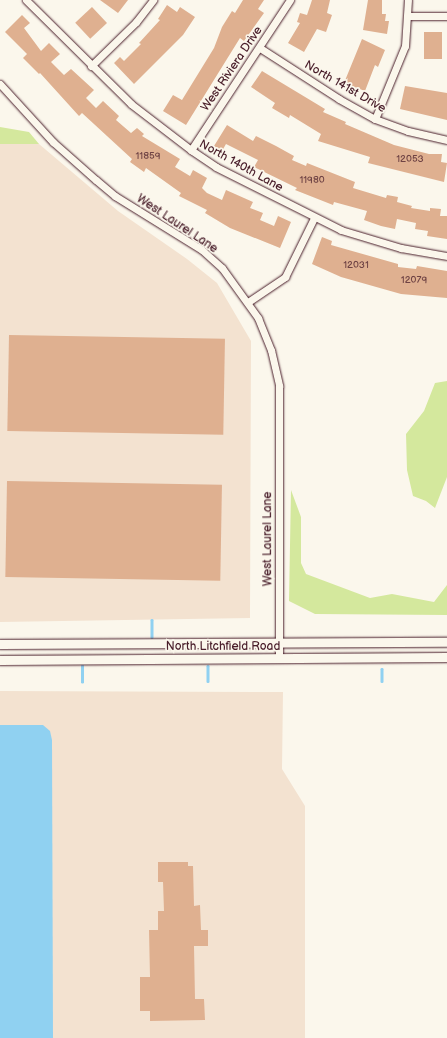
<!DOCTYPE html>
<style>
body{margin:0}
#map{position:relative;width:447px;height:1038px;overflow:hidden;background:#fbf7ec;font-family:"Balsamiq Sans",sans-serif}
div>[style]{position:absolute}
.built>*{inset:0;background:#f3e2d0}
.green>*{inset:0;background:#d4e89d}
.water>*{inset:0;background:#90d1f1}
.stream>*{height:2.5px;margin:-1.25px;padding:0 1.25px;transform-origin:1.25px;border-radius:1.25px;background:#90d1f1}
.building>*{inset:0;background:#dfb090;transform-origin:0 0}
.roads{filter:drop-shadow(0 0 1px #4a1f2b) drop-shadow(0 0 1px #4a1f2b)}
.minor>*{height:7px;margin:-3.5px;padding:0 3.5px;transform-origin:3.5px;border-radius:3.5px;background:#fbf7ec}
.secondary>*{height:9px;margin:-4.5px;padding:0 4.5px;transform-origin:4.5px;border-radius:4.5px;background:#fbf7ec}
span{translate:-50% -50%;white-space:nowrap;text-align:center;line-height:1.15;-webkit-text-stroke:3.5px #fbf7ec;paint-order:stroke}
.number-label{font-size:10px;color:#6f4344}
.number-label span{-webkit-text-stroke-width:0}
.street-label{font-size:12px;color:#4a1f2b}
</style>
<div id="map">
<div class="built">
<i style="clip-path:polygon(0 144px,39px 144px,118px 211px,187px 259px,217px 283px,251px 341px,250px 618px,0 622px)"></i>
<i style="clip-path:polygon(0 691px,283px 692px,282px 769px,305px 806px,305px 1038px,0 1038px)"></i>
</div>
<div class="green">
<i style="clip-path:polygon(0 127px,29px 132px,39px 144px,0 144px)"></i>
<i style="clip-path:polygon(447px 381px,447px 477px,435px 508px,426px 501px,413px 496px,407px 470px,406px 434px,424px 411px,435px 383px)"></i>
<i style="clip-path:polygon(291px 490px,301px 517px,301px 563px,306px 574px,370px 598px,392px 594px,434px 602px,447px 585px,447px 615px,315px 614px,289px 601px)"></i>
</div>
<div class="water">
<i style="clip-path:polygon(0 725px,43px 725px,50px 731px,52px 740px,53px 1038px,0 1038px)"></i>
</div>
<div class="stream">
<i style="left:152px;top:620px;width:17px;rotate:90deg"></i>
<i style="left:208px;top:666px;width:15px;rotate:90deg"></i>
<i style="left:382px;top:669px;width:12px;rotate:90deg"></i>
<i style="left:82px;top:682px;width:16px;rotate:-90deg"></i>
</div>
<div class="building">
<i style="clip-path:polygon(100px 0,128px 0,118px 13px)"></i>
<i style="clip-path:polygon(243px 0,264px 0,258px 9px,264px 13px,244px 41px,240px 38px,186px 125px,163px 111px,173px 95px,182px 100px,214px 48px,222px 27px,232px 11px,235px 13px)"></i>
<i style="clip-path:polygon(312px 0,330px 0,327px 13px,332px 15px,326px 32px,317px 29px,304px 52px,288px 43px,300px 23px,297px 22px,300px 13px,307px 15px)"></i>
<i style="clip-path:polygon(368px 0,382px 0,382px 14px,386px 14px,385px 21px,389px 21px,387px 34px,363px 30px)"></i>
<i style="clip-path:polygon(167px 5px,177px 12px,180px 7px,195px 17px,183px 35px,134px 84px,114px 63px,120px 57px,124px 61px,141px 44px,139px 43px,160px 20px,158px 19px)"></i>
<i style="left:92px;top:7px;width:22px;height:23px;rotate:47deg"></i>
<i style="clip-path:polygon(22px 15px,30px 23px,24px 28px,41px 51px,49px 43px,60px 54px,51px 62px,64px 75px,71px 69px,94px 90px,86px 98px,96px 108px,103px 101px,119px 116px,116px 120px,131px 133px,137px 128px,144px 134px,142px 136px,180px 159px,175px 167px,190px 176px,193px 170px,207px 178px,202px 188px,207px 193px,222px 200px,226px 190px,253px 202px,250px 208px,263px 213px,260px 220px,274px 226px,278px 216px,291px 222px,280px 248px,230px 228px,205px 213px,207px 210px,179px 196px,181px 193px,146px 168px,144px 172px,130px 162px,132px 159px,82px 113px,79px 116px,40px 73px,39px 74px,23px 58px,27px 54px,5px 32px)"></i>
<i style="left:424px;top:32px;width:18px;height:27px"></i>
<i style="clip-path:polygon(362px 39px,385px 50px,378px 67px,375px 65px,365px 91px,344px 83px)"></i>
<i style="clip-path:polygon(262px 71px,325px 109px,323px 112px,346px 122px,345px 124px,394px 145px,429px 154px,442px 154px,441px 162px,447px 163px,444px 182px,368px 163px,370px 157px,318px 141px,321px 134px,290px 115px,289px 118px,272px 108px,275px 103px,251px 87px)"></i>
<i style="clip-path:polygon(405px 86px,447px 93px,447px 120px,400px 109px)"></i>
<i style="clip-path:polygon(227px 125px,253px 141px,256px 136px,276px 146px,294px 156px,292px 160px,306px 166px,307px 163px,355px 182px,353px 188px,386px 198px,387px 195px,398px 197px,397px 202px,412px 206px,411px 208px,430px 211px,430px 208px,441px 209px,440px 216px,447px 216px,447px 239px,427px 236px,428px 231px,415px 229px,416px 223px,397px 219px,395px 229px,381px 226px,364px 220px,367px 211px,334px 202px,333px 205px,295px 190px,297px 188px,254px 167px,258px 160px,226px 144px,222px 151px,214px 146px)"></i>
<i style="clip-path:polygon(322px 237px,332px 241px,331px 245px,398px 264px,398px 267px,416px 269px,417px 266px,447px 271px,447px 298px,401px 294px,341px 277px,312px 264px)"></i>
<i style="left:9px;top:335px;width:216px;height:96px;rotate:1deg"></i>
<i style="left:7px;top:481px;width:215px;height:96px;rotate:1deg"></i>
<i style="clip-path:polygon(158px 862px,188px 862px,188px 866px,193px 866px,194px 906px,200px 905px,201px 930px,208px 930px,208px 946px,194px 946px,195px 999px,204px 999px,205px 1020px,150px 1021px,150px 1011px,140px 1011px,140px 977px,150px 977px,149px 930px,158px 930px,158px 911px,164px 911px,163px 882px,158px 882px)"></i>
</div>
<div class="roads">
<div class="minor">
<i style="left:26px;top:0;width:148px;rotate:44.7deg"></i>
<i style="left:131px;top:104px;width:76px;rotate:37.5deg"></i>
<i style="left:191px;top:150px;width:30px;rotate:34deg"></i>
<i style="left:216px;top:167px;width:140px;rotate:26.7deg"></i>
<i style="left:341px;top:230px;width:63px;rotate:16.7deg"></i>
<i style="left:401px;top:248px;width:47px;rotate:9.9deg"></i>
<i style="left:408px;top:16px;width:39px"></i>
<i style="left:260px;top:48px;width:94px;rotate:32.8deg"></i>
<i style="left:339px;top:99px;width:41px;rotate:29.1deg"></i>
<i style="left:375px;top:119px;width:35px;rotate:20deg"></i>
<i style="left:408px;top:131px;width:40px;rotate:13deg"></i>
<i style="left:91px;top:66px;width:63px;rotate:-44.4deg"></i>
<i style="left:136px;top:22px;width:28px;rotate:-52deg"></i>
<i style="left:0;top:84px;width:79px;rotate:47.6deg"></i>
<i style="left:53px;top:142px;width:57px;rotate:41.5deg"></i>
<i style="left:96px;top:180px;width:25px;rotate:40deg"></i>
<i style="left:115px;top:196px;width:102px;rotate:31.8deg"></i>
<i style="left:202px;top:250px;width:27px;rotate:42deg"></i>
<i style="left:222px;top:268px;width:62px;rotate:54.2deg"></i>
<i style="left:258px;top:318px;width:35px;rotate:68deg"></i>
<i style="left:271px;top:350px;width:37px;rotate:77deg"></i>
<i style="left:279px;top:386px;width:273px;rotate:90deg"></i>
<i style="left:375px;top:119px;width:79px;rotate:-67.7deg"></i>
<i style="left:405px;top:46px;width:46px;rotate:-86.3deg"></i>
<i style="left:191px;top:150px;width:180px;rotate:-56.6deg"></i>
<i style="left:248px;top:302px;width:45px;rotate:-34deg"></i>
<i style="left:285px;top:277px;width:66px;rotate:-63.8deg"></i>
</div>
<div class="secondary">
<i style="left:0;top:644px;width:447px;rotate:-0.3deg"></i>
<i style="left:0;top:660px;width:447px;rotate:-0.4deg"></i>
</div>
</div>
<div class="number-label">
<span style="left:148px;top:157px">11859</span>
<span style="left:410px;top:160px">12053</span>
<span style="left:312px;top:181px">11980</span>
<span style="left:356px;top:266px">12031</span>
<span style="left:414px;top:281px">12079</span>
</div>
<div class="street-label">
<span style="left:232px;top:69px;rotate:-56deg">West Riviera Drive</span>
<span style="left:345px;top:87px;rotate:30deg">North 141st Drive</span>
<span style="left:241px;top:166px;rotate:29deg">North 140th Lane</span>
<span style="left:177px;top:224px;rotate:34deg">West Laurel Lane</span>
<span style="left:268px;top:539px;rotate:-90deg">West Laurel Lane</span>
<span style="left:223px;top:647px">North Litchfield Road</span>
</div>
</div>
